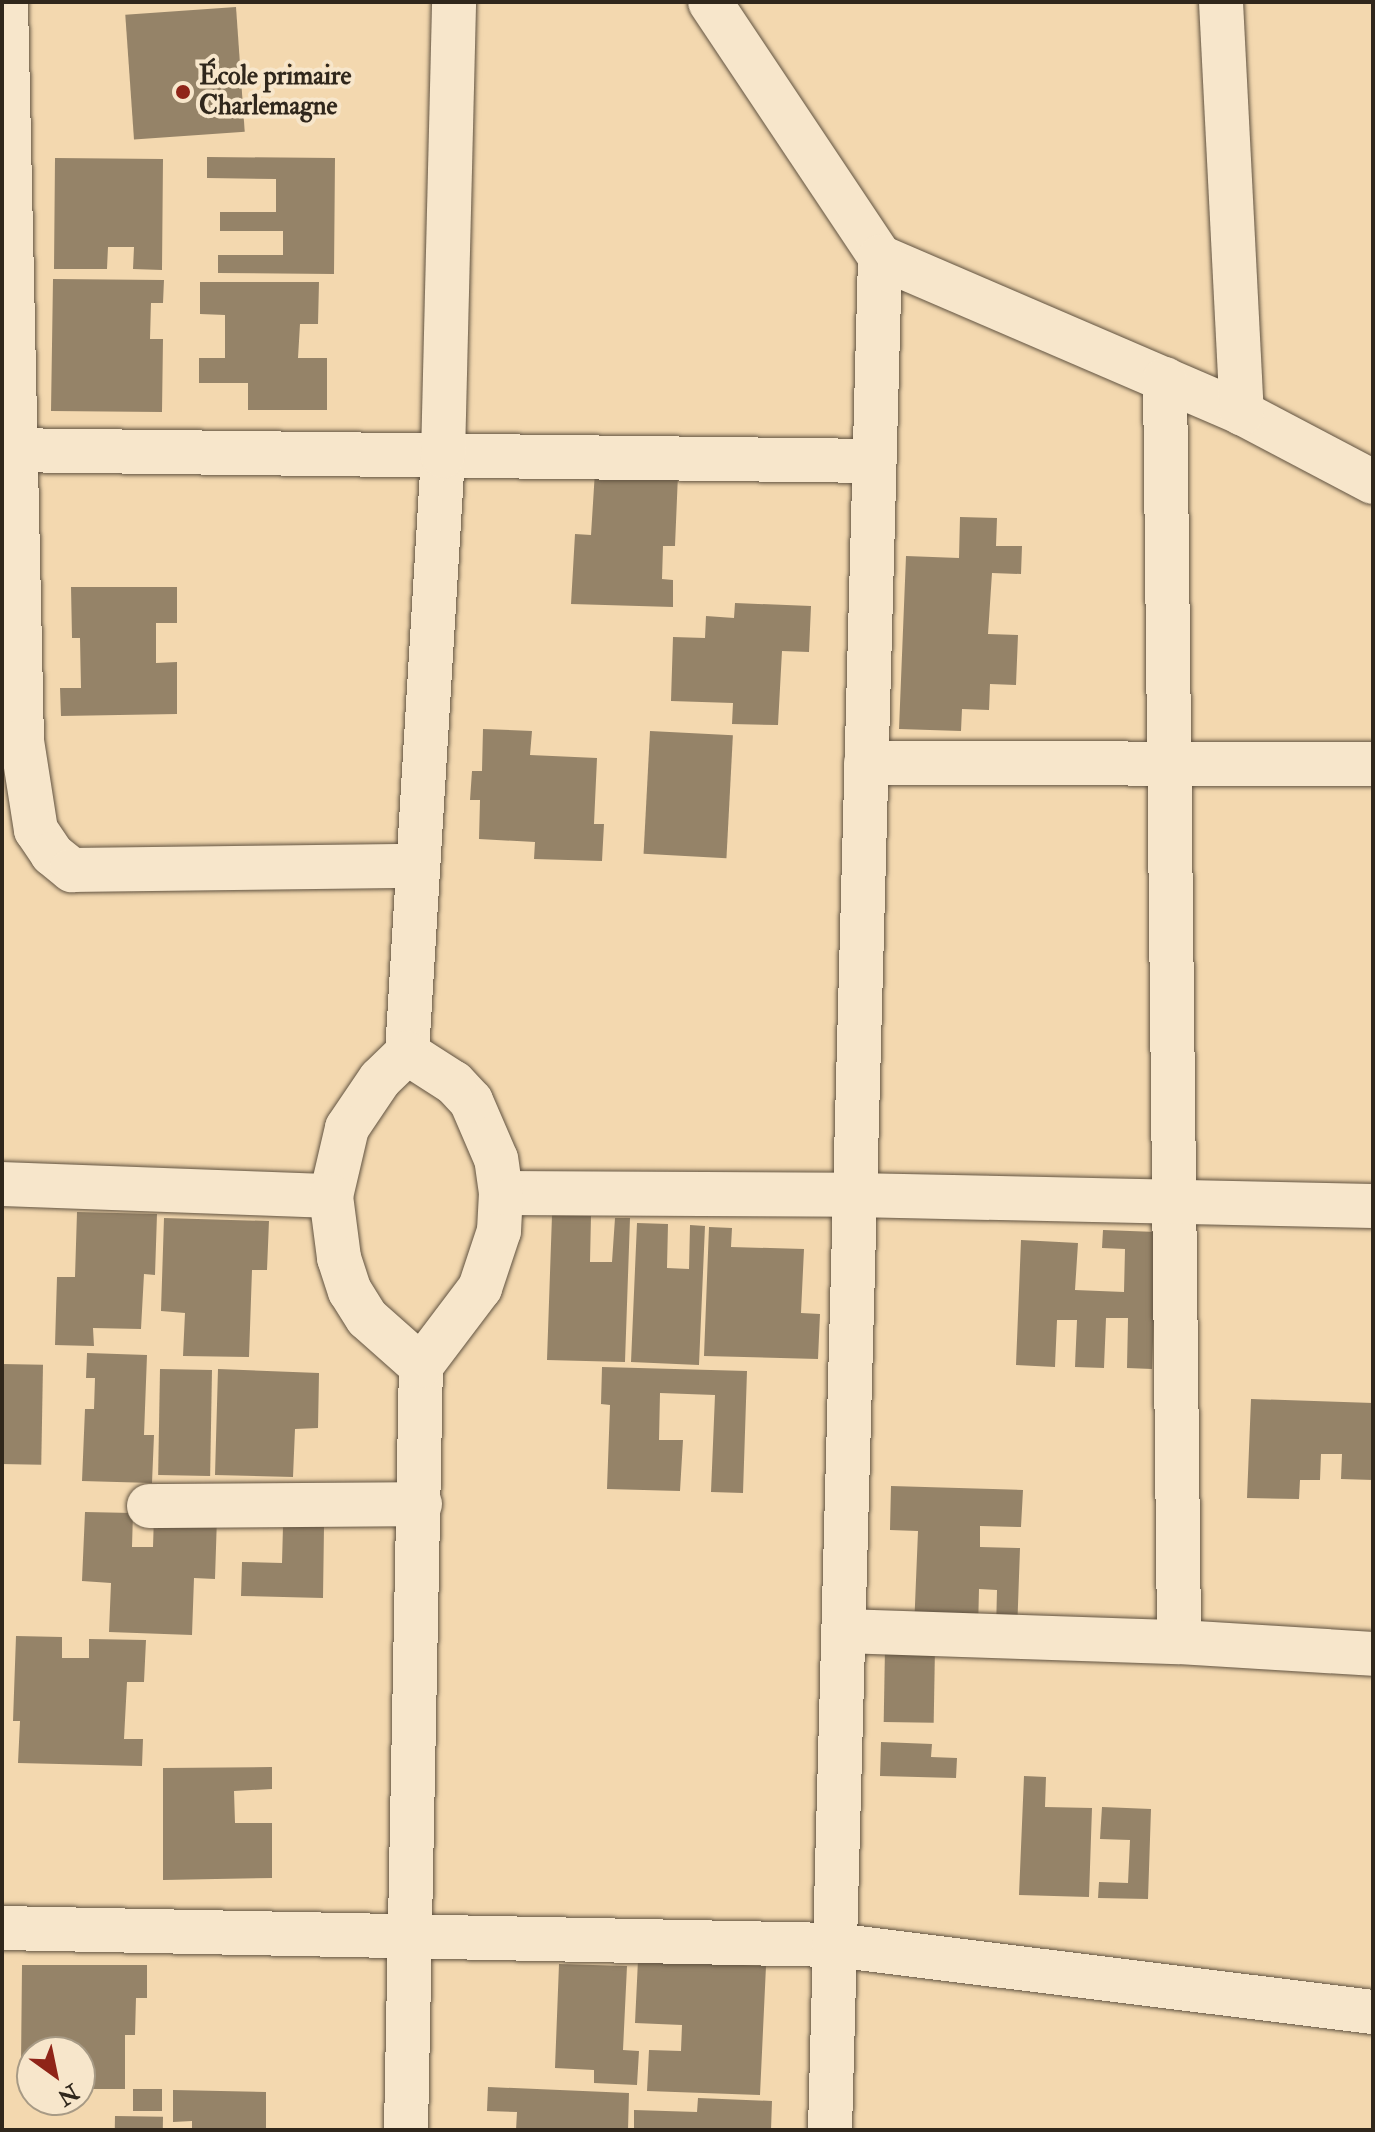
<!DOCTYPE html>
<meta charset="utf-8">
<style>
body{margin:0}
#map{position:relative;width:1375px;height:2132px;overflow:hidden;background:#f3d8af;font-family:"IM FELL Double Pica",serif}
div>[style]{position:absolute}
.building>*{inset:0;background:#958368;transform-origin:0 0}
.roads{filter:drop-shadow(0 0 2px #615341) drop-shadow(0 0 2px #615341)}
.minor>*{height:44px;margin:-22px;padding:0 22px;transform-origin:22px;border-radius:22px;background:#f7e6cb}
.dots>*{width:22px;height:22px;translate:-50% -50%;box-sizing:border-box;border:4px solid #f7e6cb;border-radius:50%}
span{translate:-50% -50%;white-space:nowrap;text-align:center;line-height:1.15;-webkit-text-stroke:8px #f7e6cb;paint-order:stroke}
.poi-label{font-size:26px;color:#30271c;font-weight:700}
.left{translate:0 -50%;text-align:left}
.frame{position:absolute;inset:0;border:4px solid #30271c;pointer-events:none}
.north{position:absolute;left:16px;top:2036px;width:80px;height:80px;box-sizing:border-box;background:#f7e6cb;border:2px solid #a79a85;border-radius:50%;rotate:147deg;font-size:22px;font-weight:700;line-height:32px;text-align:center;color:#30271c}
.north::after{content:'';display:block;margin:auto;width:28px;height:36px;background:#8f2418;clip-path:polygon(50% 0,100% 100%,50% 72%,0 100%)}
</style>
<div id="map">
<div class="building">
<i style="left:236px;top:7px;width:125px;height:111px;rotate:86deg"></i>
<i style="clip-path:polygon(207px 157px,335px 158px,334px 274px,218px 273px,218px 255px,283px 255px,283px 231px,220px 231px,220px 212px,276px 212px,276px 179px,207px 178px)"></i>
<i style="clip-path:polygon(55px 158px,163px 159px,162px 270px,133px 269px,134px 247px,108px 247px,107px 269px,54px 269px)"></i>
<i style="clip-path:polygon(53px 279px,164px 280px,163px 303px,151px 303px,150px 339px,163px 339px,162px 412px,51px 411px)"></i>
<i style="clip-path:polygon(200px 282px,319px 282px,318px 324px,300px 324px,298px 358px,327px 358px,327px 410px,248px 410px,248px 383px,199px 383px,199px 358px,225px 358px,225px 315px,200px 314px)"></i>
<i style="clip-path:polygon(595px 471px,678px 474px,675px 546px,663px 546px,662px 579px,673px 580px,673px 607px,571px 604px,575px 534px,591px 535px)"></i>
<i style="clip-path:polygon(960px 517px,997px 518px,996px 546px,1022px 546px,1021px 574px,992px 573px,988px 634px,1018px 635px,1016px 685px,990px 684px,989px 710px,962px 709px,961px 731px,899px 729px,906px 556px,959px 558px)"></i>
<i style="clip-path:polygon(71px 587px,177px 587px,177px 623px,156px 623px,156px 663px,177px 662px,177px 714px,61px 716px,60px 688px,81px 688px,80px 638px,72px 638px)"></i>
<i style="clip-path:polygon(735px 603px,811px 606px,809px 652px,782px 651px,778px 725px,732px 724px,733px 703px,671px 701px,673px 637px,705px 638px,706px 616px,734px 618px)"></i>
<i style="clip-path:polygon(483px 729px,532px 731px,530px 755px,597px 758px,594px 824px,604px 824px,602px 861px,534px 859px,535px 842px,479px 839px,480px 800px,470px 800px,472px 771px,482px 771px)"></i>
<i style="left:650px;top:731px;width:83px;height:123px;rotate:3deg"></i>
<i style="clip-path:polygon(77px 1212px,157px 1214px,155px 1275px,144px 1274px,141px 1329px,93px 1328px,94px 1346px,55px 1345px,57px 1277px,75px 1277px)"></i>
<i style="clip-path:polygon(552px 1215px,591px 1216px,590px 1262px,612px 1262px,615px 1218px,630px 1218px,625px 1362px,547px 1360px)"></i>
<i style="clip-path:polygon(164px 1218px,269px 1221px,267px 1270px,252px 1270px,249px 1357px,183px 1356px,185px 1313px,161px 1311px)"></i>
<i style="clip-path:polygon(637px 1223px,668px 1224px,667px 1268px,689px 1269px,690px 1225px,705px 1226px,699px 1365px,631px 1362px)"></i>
<i style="clip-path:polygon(709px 1227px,732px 1228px,731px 1247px,804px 1249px,801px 1313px,820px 1314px,818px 1359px,704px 1356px)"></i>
<i style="clip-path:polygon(1103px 1230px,1157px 1232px,1152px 1369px,1127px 1368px,1128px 1318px,1106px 1318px,1104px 1368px,1075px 1367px,1077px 1320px,1057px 1320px,1055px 1367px,1016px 1365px,1021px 1240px,1078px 1243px,1075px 1290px,1124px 1292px,1125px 1249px,1102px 1248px)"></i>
<i style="clip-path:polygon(87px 1353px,147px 1355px,144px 1435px,154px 1435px,152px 1483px,82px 1481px,85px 1409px,94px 1409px,95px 1378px,86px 1378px)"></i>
<i style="left:2px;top:1364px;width:41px;height:100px;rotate:1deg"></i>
<i style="clip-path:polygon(602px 1367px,747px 1371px,743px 1493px,711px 1492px,715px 1395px,660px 1393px,659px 1440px,683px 1440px,680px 1491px,607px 1489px,610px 1405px,601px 1404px)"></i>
<i style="left:160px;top:1369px;width:52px;height:106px;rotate:1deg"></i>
<i style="clip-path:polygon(218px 1369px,319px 1373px,318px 1428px,295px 1429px,293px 1477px,215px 1475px)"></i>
<i style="clip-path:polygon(1251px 1399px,1373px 1403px,1373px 1480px,1341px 1479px,1342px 1454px,1321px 1454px,1320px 1480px,1300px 1480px,1299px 1499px,1247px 1498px)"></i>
<i style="clip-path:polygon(891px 1486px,1023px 1490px,1021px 1527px,980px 1526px,980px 1547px,1020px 1548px,1017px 1633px,996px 1631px,997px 1590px,979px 1589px,978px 1631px,914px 1629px,918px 1531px,890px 1530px)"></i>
<i style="clip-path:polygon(85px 1512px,133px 1513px,132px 1547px,153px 1547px,154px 1515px,217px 1517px,215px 1579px,194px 1578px,192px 1635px,109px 1632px,111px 1583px,82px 1581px)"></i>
<i style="clip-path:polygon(283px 1526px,324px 1527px,323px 1598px,241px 1596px,242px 1562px,282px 1563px)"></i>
<i style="clip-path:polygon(16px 1636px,62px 1637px,62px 1658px,89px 1658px,89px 1639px,146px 1640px,144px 1682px,127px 1682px,124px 1739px,143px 1739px,142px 1766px,18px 1763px,20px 1721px,13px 1721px)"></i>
<i style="left:885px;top:1647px;width:50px;height:75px;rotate:1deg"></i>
<i style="clip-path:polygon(881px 1742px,932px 1744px,931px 1757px,957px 1758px,956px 1778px,880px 1776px)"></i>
<i style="clip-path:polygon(272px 1767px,272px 1789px,234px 1791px,235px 1823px,272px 1823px,272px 1878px,163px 1880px,163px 1768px)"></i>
<i style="clip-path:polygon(1024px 1776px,1046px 1777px,1045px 1807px,1092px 1808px,1089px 1897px,1019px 1895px)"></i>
<i style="clip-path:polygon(1102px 1807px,1151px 1809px,1148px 1899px,1098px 1898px,1099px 1882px,1128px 1883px,1130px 1840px,1100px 1839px)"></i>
<i style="clip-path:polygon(638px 1960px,766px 1966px,760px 2095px,647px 2091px,649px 2050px,681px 2051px,682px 2025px,635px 2023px)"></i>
<i style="clip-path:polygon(559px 1964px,627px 1966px,623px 2050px,639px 2051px,637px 2085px,594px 2083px,594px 2070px,555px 2068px)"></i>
<i style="clip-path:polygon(22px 1965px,147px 1965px,147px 1998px,136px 1998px,135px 2035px,125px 2035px,125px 2089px,80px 2089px,80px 2052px,32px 2052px,32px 2064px,21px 2065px)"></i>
<i style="clip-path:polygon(488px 2087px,629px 2093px,628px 2130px,516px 2130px,517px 2112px,487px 2111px)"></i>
<i style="left:133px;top:2089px;width:29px;height:22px"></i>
<i style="clip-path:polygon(173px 2090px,266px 2092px,266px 2130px,192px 2130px,192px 2121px,173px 2122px)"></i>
<i style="clip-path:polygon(698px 2098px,772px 2101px,771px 2130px,634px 2130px,634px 2110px,697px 2112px)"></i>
<i style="left:115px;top:2116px;width:48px;height:14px;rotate:1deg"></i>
</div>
<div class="roads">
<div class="minor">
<i style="left:6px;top:2px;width:739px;rotate:88.76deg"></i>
<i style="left:22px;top:741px;width:90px;rotate:81.1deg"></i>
<i style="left:36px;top:830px;width:29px;rotate:56deg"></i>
<i style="left:52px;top:854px;width:26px;rotate:39deg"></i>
<i style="left:72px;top:870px;width:345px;rotate:-0.7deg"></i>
<i style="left:710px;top:2px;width:306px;rotate:56.3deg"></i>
<i style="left:880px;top:257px;width:394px;rotate:23.3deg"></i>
<i style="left:1242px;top:413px;width:148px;rotate:27.8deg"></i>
<i style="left:1221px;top:2px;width:412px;rotate:87.1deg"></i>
<i style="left:1165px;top:379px;width:1263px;rotate:89.36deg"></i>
<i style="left:2px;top:450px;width:872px;rotate:0.72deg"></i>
<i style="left:866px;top:763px;width:507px;rotate:0.11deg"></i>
<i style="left:407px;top:1053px;width:598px;rotate:-86.55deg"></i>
<i style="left:443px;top:456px;width:454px;rotate:-88.6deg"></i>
<i style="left:2px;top:1184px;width:329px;rotate:2.1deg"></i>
<i style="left:501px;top:1193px;width:353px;rotate:0.3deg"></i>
<i style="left:854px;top:1195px;width:519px;rotate:1.21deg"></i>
<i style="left:149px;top:1506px;width:271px;rotate:-0.4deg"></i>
<i style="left:843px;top:1631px;width:336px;rotate:1.9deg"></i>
<i style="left:1179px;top:1642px;width:194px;rotate:3.5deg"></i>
<i style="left:2px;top:1928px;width:832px;rotate:1.17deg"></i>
<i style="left:834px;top:1945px;width:543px;rotate:7.09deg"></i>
<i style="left:406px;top:2130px;width:764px;rotate:-88.88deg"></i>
<i style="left:421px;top:1366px;width:98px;rotate:-52.9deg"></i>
<i style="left:480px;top:1288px;width:60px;rotate:-71.6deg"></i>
<i style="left:499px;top:1231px;width:38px;rotate:-87deg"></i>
<i style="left:501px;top:1193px;width:34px;rotate:-98deg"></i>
<i style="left:496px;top:1159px;width:63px;rotate:-113.3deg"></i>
<i style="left:471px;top:1101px;width:25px;rotate:-133deg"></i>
<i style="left:454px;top:1083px;width:56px;rotate:-147.4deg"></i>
<i style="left:407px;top:1053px;width:37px;rotate:136deg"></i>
<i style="left:380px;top:1079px;width:59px;rotate:124deg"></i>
<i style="left:347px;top:1128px;width:70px;rotate:103.2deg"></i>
<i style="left:331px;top:1196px;width:63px;rotate:82.6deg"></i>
<i style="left:339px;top:1258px;width:35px;rotate:72deg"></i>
<i style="left:350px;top:1291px;width:32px;rotate:58deg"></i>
<i style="left:367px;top:1318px;width:72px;rotate:41.6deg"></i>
<i style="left:830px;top:2130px;width:1874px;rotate:-88.47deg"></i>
</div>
</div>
<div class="dots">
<i style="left:183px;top:92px;background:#8f2418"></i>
</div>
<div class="poi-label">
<span class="left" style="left:199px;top:92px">École primaire<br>Charlemagne</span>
</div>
<div class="frame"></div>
<div class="north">N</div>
</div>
